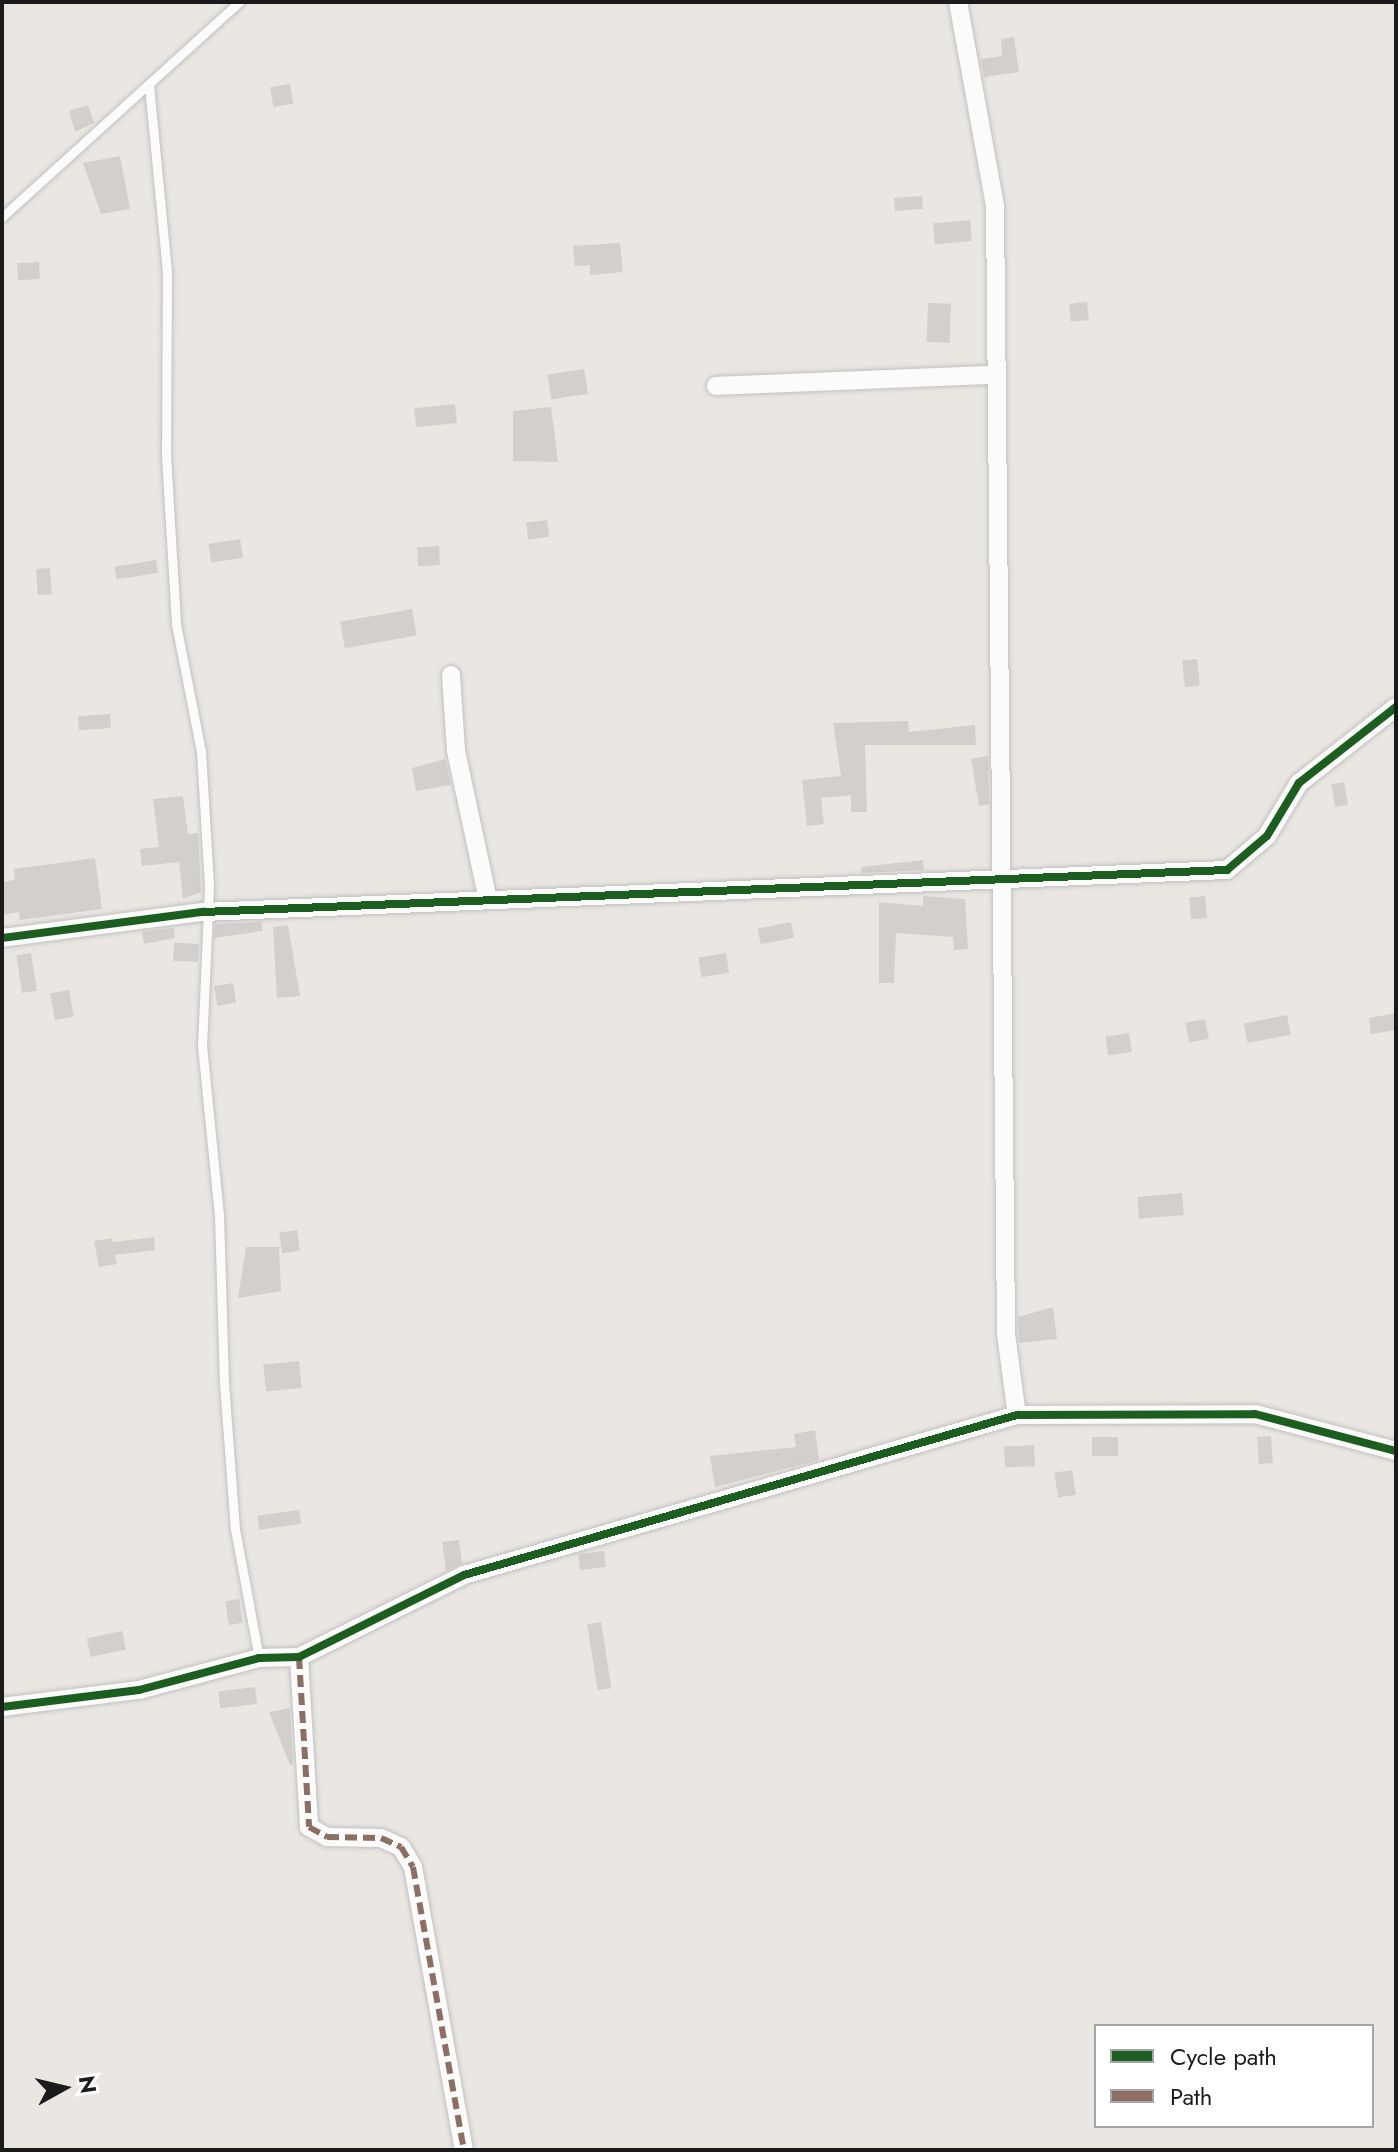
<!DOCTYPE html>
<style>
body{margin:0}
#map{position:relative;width:1398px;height:2152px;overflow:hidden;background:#eae7e3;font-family:Jost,sans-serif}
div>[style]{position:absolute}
.building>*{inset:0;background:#d2cfcc;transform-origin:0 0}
.roads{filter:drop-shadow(0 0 2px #c2c1bf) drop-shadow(0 0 2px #c2c1bf)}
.service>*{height:9px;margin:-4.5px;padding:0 4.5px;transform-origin:4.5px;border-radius:4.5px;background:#fcfbfb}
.minor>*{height:18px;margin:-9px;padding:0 9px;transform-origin:9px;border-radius:9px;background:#fcfbfb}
.quiet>*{height:6px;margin-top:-3px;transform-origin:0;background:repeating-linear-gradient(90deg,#8d6e63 0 12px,transparent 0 18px)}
.cycleway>*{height:8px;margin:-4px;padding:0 4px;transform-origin:4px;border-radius:4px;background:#1b5e20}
span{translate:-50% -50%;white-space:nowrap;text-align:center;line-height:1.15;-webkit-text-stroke:8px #fff;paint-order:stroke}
.frame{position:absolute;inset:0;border:4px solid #1b1b1b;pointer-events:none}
.legend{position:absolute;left:1094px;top:2024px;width:280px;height:104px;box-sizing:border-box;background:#fff;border:2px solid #a4a4a4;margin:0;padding:10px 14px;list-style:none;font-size:24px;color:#1b1b1b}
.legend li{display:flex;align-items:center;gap:16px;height:40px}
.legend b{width:40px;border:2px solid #a4a4a4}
.north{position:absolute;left:24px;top:2048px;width:80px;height:80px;-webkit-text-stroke:6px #fff;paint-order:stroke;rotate:82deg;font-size:22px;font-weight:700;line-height:32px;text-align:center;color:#1b1b1b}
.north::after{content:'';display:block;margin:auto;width:28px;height:36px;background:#1b1b1b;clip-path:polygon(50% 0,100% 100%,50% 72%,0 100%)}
</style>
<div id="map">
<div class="building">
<i style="clip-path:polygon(1014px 37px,1019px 72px,984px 77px,981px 59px,1002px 56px,1001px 39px)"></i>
<i style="left:290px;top:84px;width:20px;height:20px;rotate:81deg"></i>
<i style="clip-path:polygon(88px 105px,94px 123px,75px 132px,69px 111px)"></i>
<i style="clip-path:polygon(120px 156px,130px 209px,101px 214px,83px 163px)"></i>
<i style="left:922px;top:196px;width:13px;height:28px;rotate:86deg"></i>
<i style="left:970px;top:220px;width:21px;height:37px;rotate:85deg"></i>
<i style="clip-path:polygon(620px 243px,623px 272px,590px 275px,590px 265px,575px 266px,573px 246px)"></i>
<i style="left:39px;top:262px;width:17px;height:22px;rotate:87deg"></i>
<i style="left:1087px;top:302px;width:18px;height:18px;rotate:84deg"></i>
<i style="left:928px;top:303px;width:23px;height:39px;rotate:2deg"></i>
<i style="left:584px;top:369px;width:25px;height:37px;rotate:81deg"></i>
<i style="left:455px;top:404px;width:19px;height:41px;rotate:84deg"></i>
<i style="clip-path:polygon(551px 407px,558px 462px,513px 461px,513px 411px)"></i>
<i style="left:547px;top:520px;width:17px;height:21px;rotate:83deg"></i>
<i style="left:240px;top:539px;width:19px;height:32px;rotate:81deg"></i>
<i style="left:439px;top:546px;width:19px;height:22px;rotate:87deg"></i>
<i style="left:156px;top:560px;width:13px;height:42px;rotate:81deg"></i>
<i style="left:50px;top:568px;width:26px;height:14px;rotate:86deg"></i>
<i style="left:412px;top:609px;width:27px;height:73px;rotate:80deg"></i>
<i style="left:1197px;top:659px;width:27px;height:15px;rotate:84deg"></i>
<i style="left:110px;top:714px;width:14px;height:32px;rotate:86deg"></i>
<i style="clip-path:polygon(908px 721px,909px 732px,975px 725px,976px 745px,865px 745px,867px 812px,851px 812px,851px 795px,821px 798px,824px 824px,807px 826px,802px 780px,841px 776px,833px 723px)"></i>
<i style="clip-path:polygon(988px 756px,989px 804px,979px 806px,971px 759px)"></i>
<i style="clip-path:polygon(445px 759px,451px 785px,416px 791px,412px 768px)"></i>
<i style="left:1344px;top:782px;width:23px;height:13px;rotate:80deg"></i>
<i style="clip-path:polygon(183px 796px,188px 834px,198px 833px,201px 892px,183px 899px,179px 862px,142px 866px,140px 849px,159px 847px,153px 799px)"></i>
<i style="clip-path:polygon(95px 858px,102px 909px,20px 920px,19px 912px,2px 915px,2px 882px,15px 880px,14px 869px)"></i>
<i style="clip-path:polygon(923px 860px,924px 870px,862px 873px,861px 867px)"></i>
<i style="clip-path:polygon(923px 896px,965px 899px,968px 949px,954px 950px,953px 937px,896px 933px,894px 983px,879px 983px,879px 902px,923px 906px)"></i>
<i style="left:1205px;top:896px;width:22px;height:16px;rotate:85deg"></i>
<i style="clip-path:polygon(261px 922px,263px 931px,214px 938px,215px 924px)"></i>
<i style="left:791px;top:922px;width:16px;height:34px;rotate:79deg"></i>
<i style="clip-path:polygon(288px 925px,300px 996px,277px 998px,273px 927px)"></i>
<i style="clip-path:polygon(174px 928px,175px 938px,144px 944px,142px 932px)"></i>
<i style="left:199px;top:944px;width:18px;height:25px;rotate:93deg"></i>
<i style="left:31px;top:953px;width:38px;height:15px;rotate:81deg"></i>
<i style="left:726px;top:953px;width:20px;height:28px;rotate:81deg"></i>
<i style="left:233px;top:983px;width:20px;height:19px;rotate:81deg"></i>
<i style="left:69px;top:990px;width:27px;height:19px;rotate:80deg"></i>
<i style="clip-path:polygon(1396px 1013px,1396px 1030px,1371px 1034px,1369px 1018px)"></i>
<i style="left:1287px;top:1015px;width:20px;height:44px;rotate:79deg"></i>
<i style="left:1205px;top:1019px;width:20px;height:20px;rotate:79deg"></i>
<i style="left:1129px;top:1033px;width:19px;height:24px;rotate:81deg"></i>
<i style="left:1182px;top:1193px;width:22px;height:45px;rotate:85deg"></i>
<i style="left:297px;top:1230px;width:21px;height:18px;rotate:82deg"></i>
<i style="clip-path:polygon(154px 1237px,155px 1250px,115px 1255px,117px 1264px,99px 1267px,94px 1241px,112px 1238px,115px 1253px,113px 1242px)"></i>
<i style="clip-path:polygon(246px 1247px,279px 1247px,281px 1291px,238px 1298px)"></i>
<i style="clip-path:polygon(1053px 1307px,1057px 1339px,1019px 1343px,1018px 1317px)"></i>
<i style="left:299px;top:1361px;width:27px;height:36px;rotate:84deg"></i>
<i style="clip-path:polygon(815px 1430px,819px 1460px,715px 1487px,710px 1456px,796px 1447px,794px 1434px)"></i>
<i style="left:1271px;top:1436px;width:27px;height:14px;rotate:86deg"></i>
<i style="left:1092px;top:1437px;width:26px;height:19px"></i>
<i style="left:1034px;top:1445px;width:21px;height:30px;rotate:87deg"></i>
<i style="left:1072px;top:1470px;width:25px;height:18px;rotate:81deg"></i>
<i style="left:299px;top:1510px;width:14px;height:42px;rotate:82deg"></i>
<i style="clip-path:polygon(459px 1540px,462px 1563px,446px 1571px,442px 1542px)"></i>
<i style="left:604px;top:1551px;width:16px;height:26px;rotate:83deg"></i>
<i style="left:239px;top:1599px;width:24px;height:14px;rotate:81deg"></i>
<i style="left:601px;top:1622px;width:67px;height:14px;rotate:81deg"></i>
<i style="left:122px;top:1631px;width:19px;height:36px;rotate:78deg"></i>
<i style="left:255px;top:1687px;width:17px;height:37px;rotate:83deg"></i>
<i style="clip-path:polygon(290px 1708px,293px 1764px,290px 1765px,269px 1712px)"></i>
</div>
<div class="roads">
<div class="service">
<i style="left:149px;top:85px;width:187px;rotate:84.5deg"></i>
<i style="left:167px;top:271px;width:184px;rotate:90.3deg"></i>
<i style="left:166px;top:455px;width:169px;rotate:86.6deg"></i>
<i style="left:176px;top:624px;width:129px;rotate:78.9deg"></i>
<i style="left:201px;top:751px;width:136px;rotate:86.6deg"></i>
<i style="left:209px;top:887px;width:158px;rotate:92.5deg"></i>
<i style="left:202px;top:1045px;width:171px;rotate:84.3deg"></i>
<i style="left:219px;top:1215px;width:168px;rotate:88.3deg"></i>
<i style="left:224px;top:1383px;width:146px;rotate:85.7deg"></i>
<i style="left:235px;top:1529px;width:131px;rotate:79.5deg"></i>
<i style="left:2px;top:217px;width:320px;rotate:-42.2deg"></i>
</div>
<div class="minor">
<i style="left:958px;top:2px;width:207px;rotate:79.7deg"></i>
<i style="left:995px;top:206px;width:1128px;rotate:89.44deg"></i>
<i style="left:1006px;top:1334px;width:82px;rotate:82.3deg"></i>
<i style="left:716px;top:386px;width:275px;rotate:-2.3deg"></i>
<i style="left:451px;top:675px;width:76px;rotate:86.2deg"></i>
<i style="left:456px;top:751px;width:152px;rotate:77.9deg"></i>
<i style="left:2px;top:938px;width:203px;rotate:-7.4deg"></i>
<i style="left:203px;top:912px;width:1025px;rotate:-2.35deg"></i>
<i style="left:1227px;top:870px;width:52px;rotate:-40.4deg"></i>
<i style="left:1267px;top:836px;width:62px;rotate:-58.9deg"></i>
<i style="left:1299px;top:783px;width:123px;rotate:-38.1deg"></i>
<i style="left:299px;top:1657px;width:170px;rotate:86.6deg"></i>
<i style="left:309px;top:1827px;width:21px;rotate:29deg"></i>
<i style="left:327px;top:1837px;width:54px;rotate:1.1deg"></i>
<i style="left:381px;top:1838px;width:22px;rotate:24deg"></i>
<i style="left:401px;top:1847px;width:23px;rotate:59deg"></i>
<i style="left:413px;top:1867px;width:288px;rotate:79.8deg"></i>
<i style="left:2px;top:1707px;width:138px;rotate:-7.1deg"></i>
<i style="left:139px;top:1690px;width:124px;rotate:-14.9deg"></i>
<i style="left:259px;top:1658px;width:40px;rotate:-1.4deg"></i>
<i style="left:299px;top:1657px;width:184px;rotate:-26.4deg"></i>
<i style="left:464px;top:1575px;width:576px;rotate:-16.14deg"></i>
<i style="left:1017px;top:1415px;width:238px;rotate:-0.2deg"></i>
<i style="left:1255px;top:1414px;width:146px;rotate:14.7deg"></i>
</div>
</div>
<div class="quiet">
<i style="left:299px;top:1657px;width:170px;rotate:86.6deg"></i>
<i style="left:309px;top:1827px;width:21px;rotate:29deg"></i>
<i style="left:327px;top:1837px;width:54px;rotate:1.1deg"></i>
<i style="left:381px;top:1838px;width:22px;rotate:24deg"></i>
<i style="left:401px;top:1847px;width:23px;rotate:59deg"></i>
<i style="left:413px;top:1867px;width:288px;rotate:79.8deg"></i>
</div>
<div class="cycleway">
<i style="left:2px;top:938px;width:203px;rotate:-7.4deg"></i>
<i style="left:203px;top:912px;width:1025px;rotate:-2.35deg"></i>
<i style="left:1227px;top:870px;width:52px;rotate:-40.4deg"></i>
<i style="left:1267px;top:836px;width:62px;rotate:-58.9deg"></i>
<i style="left:1299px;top:783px;width:123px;rotate:-38.1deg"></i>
<i style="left:2px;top:1707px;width:138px;rotate:-7.1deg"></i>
<i style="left:139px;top:1690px;width:124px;rotate:-14.9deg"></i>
<i style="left:259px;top:1658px;width:40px;rotate:-1.4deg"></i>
<i style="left:299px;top:1657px;width:184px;rotate:-26.4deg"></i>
<i style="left:464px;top:1575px;width:576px;rotate:-16.14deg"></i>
<i style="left:1017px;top:1415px;width:238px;rotate:-0.2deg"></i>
<i style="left:1255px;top:1414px;width:146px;rotate:14.7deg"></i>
</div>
<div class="frame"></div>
<ul class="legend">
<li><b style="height:10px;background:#1b5e20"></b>Cycle path</li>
<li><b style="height:10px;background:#8d6e63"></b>Path</li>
</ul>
<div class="north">N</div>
</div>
